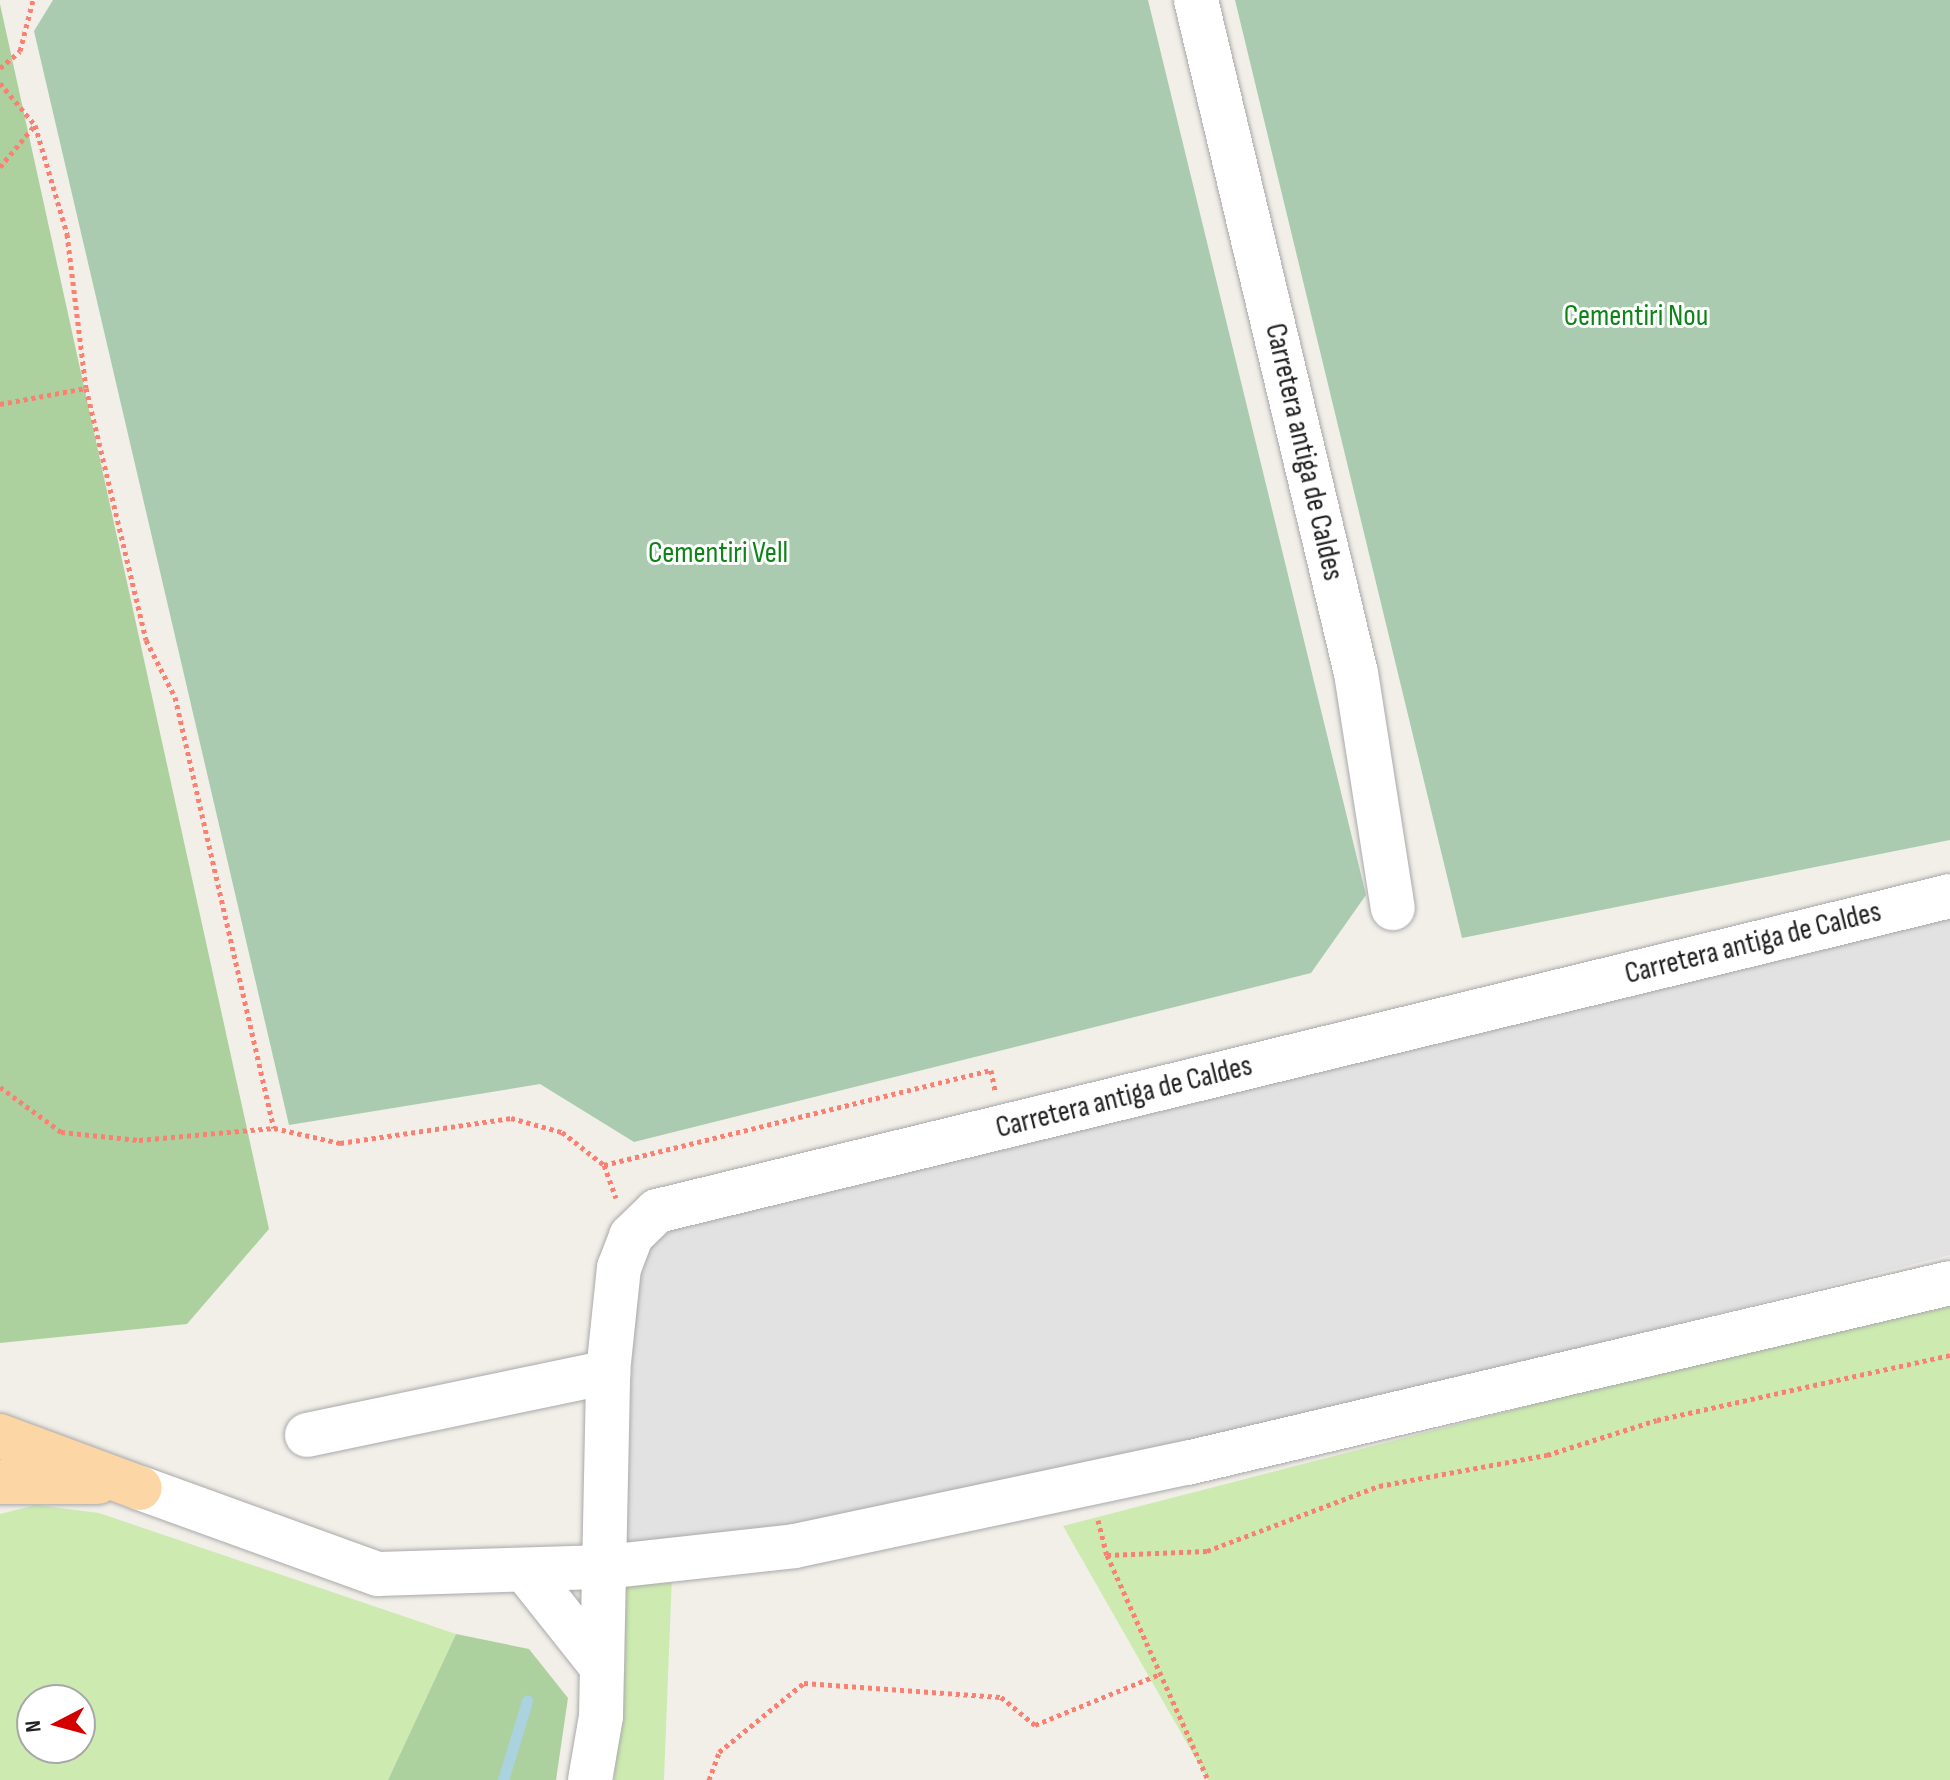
<!DOCTYPE html>
<style>
body{margin:0}
#map{position:relative;width:1950px;height:1780px;overflow:hidden;background:#f2efe9;font-family:"Sofia Sans Condensed",sans-serif}
div>[style]{position:absolute}
.grass>*{inset:0;background:#cdebb0}
.forest>*{inset:0;background:#add19e}
.cemetery>*{inset:0;background:#aacbaf}
.parking>*{inset:0;background:#e2e2e2}
.stream>*{height:11px;margin:-5.5px;padding:0 5.5px;transform-origin:5.5px;border-radius:5.5px;background:#aad3df}
.path>*{height:5px;margin-top:-2.5px;transform-origin:0;background:repeating-linear-gradient(90deg,#fa8072 0 4px,transparent 0 8px)}
.roads{filter:drop-shadow(0 0 2px #a9a9a9) drop-shadow(0 0 2px #a9a9a9)}
.minor>*{height:44px;margin:-22px;padding:0 22px;transform-origin:22px;border-radius:22px;background:#fff}
.major>*{height:44px;margin:-22px;padding:0 22px;transform-origin:22px;border-radius:22px;background:#fcd6a4}
span{translate:-50% -50%;white-space:nowrap;text-align:center;line-height:1.15;-webkit-text-stroke:6px #fff;paint-order:stroke}
.park-label{font-size:30px;color:#0c8416}
.street-label{font-size:30px;color:#222}
.north{position:absolute;left:16px;top:1684px;width:80px;height:80px;box-sizing:border-box;background:#fff;border:2px solid #a7a7a7;border-radius:50%;rotate:264deg;font-size:22px;font-weight:700;line-height:32px;text-align:center;color:#222}
.north::after{content:'';display:block;margin:auto;width:28px;height:36px;background:#d40000;clip-path:polygon(50% 0,100% 100%,50% 72%,0 100%)}
</style>
<div id="map">
<div class="grass">
<i style="clip-path:polygon(1950px 1297px,1950px 1780px,1208px 1780px,1063px 1526px)"></i>
<i style="clip-path:polygon(evenodd,36px 1505px,99px 1513px,456px 1634px,388px 1780px,0 1780px,0 1514px,36px 1505px,32px 1700px,80px 1700px,80px 1748px,32px 1748px,32px 1700px)"></i>
<i style="clip-path:polygon(672px 1575px,664px 1780px,614px 1780px,625px 1662px,622px 1588px)"></i>
</div>
<div class="forest">
<i style="clip-path:polygon(0 4px,269px 1229px,187px 1324px,0 1343px)"></i>
<i style="clip-path:polygon(456px 1634px,529px 1649px,568px 1698px,556px 1780px,388px 1780px)"></i>
</div>
<div class="cemetery">
<i style="clip-path:polygon(53px 0,1148px 0,1366px 895px,1311px 973px,634px 1142px,540px 1084px,289px 1125px,34px 31px)"></i>
<i style="clip-path:polygon(1235px 0,1950px 0,1950px 840px,1462px 938px)"></i>
</div>
<div class="parking">
<i style="clip-path:polygon(1950px 908px,1950px 1255px,1390px 1396px,797px 1525px,626px 1547px,634px 1299px,659px 1218px)"></i>
</div>
<div class="stream">
<i style="left:503px;top:1780px;width:83px;rotate:-73.1deg"></i>
</div>
<div class="path">
<i style="left:0;top:68px;width:26px;rotate:-40deg"></i>
<i style="left:20px;top:51px;width:53px;rotate:-75.7deg"></i>
<i style="left:0;top:83px;width:55px;rotate:50.2deg"></i>
<i style="left:35px;top:125px;width:114px;rotate:73.6deg"></i>
<i style="left:67px;top:234px;width:155px;rotate:83deg"></i>
<i style="left:0;top:167px;width:55px;rotate:-50.2deg"></i>
<i style="left:0;top:404px;width:87px;rotate:-10.5deg"></i>
<i style="left:86px;top:388px;width:259px;rotate:76.6deg"></i>
<i style="left:146px;top:640px;width:64px;rotate:63deg"></i>
<i style="left:175px;top:697px;width:442px;rotate:77.1deg"></i>
<i style="left:0;top:1087px;width:76px;rotate:36.4deg"></i>
<i style="left:61px;top:1132px;width:78px;rotate:5.9deg"></i>
<i style="left:139px;top:1140px;width:136px;rotate:-5.1deg"></i>
<i style="left:274px;top:1128px;width:68px;rotate:12.8deg"></i>
<i style="left:340px;top:1143px;width:173px;rotate:-8.3deg"></i>
<i style="left:511px;top:1118px;width:53px;rotate:15.4deg"></i>
<i style="left:562px;top:1132px;width:53px;rotate:38.2deg"></i>
<i style="left:604px;top:1165px;width:35px;rotate:70deg"></i>
<i style="left:604px;top:1165px;width:398px;rotate:-13.8deg"></i>
<i style="left:991px;top:1070px;width:21px;rotate:79deg"></i>
<i style="left:1098px;top:1520px;width:36px;rotate:76deg"></i>
<i style="left:1107px;top:1555px;width:247px;rotate:65.8deg"></i>
<i style="left:1107px;top:1555px;width:100px;rotate:-2.3deg"></i>
<i style="left:1207px;top:1551px;width:184px;rotate:-20.7deg"></i>
<i style="left:1379px;top:1486px;width:171px;rotate:-10.5deg"></i>
<i style="left:1547px;top:1455px;width:115px;rotate:-17.7deg"></i>
<i style="left:1657px;top:1420px;width:300px;rotate:-12.5deg"></i>
<i style="left:709px;top:1780px;width:30px;rotate:-70deg"></i>
<i style="left:719px;top:1752px;width:109px;rotate:-39.1deg"></i>
<i style="left:804px;top:1683px;width:197px;rotate:4.1deg"></i>
<i style="left:1001px;top:1697px;width:44px;rotate:39.5deg"></i>
<i style="left:1035px;top:1725px;width:135px;rotate:-22.2deg"></i>
</div>
<div class="roads">
<div class="minor">
<i style="left:1196px;top:0;width:692px;rotate:76.63deg"></i>
<i style="left:1356px;top:673px;width:238px;rotate:81.1deg"></i>
<i style="left:307px;top:1435px;width:308px;rotate:-11.8deg"></i>
<i style="left:140px;top:1488px;width:253px;rotate:19.9deg"></i>
<i style="left:378px;top:1574px;width:227px;rotate:-1.8deg"></i>
<i style="left:605px;top:1567px;width:191px;rotate:-6.3deg"></i>
<i style="left:795px;top:1546px;width:401px;rotate:-12deg"></i>
<i style="left:1187px;top:1463px;width:784px;rotate:-13.27deg"></i>
<i style="left:525px;top:1570px;width:124px;rotate:51.6deg"></i>
<i style="left:590px;top:1780px;width:65px;rotate:-80.2deg"></i>
<i style="left:601px;top:1716px;width:344px;rotate:-88.8deg"></i>
<i style="left:608px;top:1372px;width:105px;rotate:-84deg"></i>
<i style="left:619px;top:1268px;width:34px;rotate:-69deg"></i>
<i style="left:631px;top:1236px;width:36px;rotate:-44deg"></i>
<i style="left:657px;top:1211px;width:1331px;rotate:-13.69deg"></i>
</div>
<div class="major">
<i style="left:0;top:1436px;width:149px;rotate:20.4deg"></i>
<i style="left:0;top:1482px;width:98px"></i>
</div>
</div>
<div class="park-label">
<span style="left:1636px;top:316px">Cementiri Nou</span>
<span style="left:718px;top:553px">Cementiri Vell</span>
</div>
<div class="street-label">
<span style="left:1304px;top:452px;rotate:77deg">Carretera antiga de Caldes</span>
<span style="left:1753px;top:943px;rotate:-14deg">Carretera antiga de Caldes</span>
<span style="left:1124px;top:1097px;rotate:-14deg">Carretera antiga de Caldes</span>
</div>
<div class="north">N</div>
</div>
